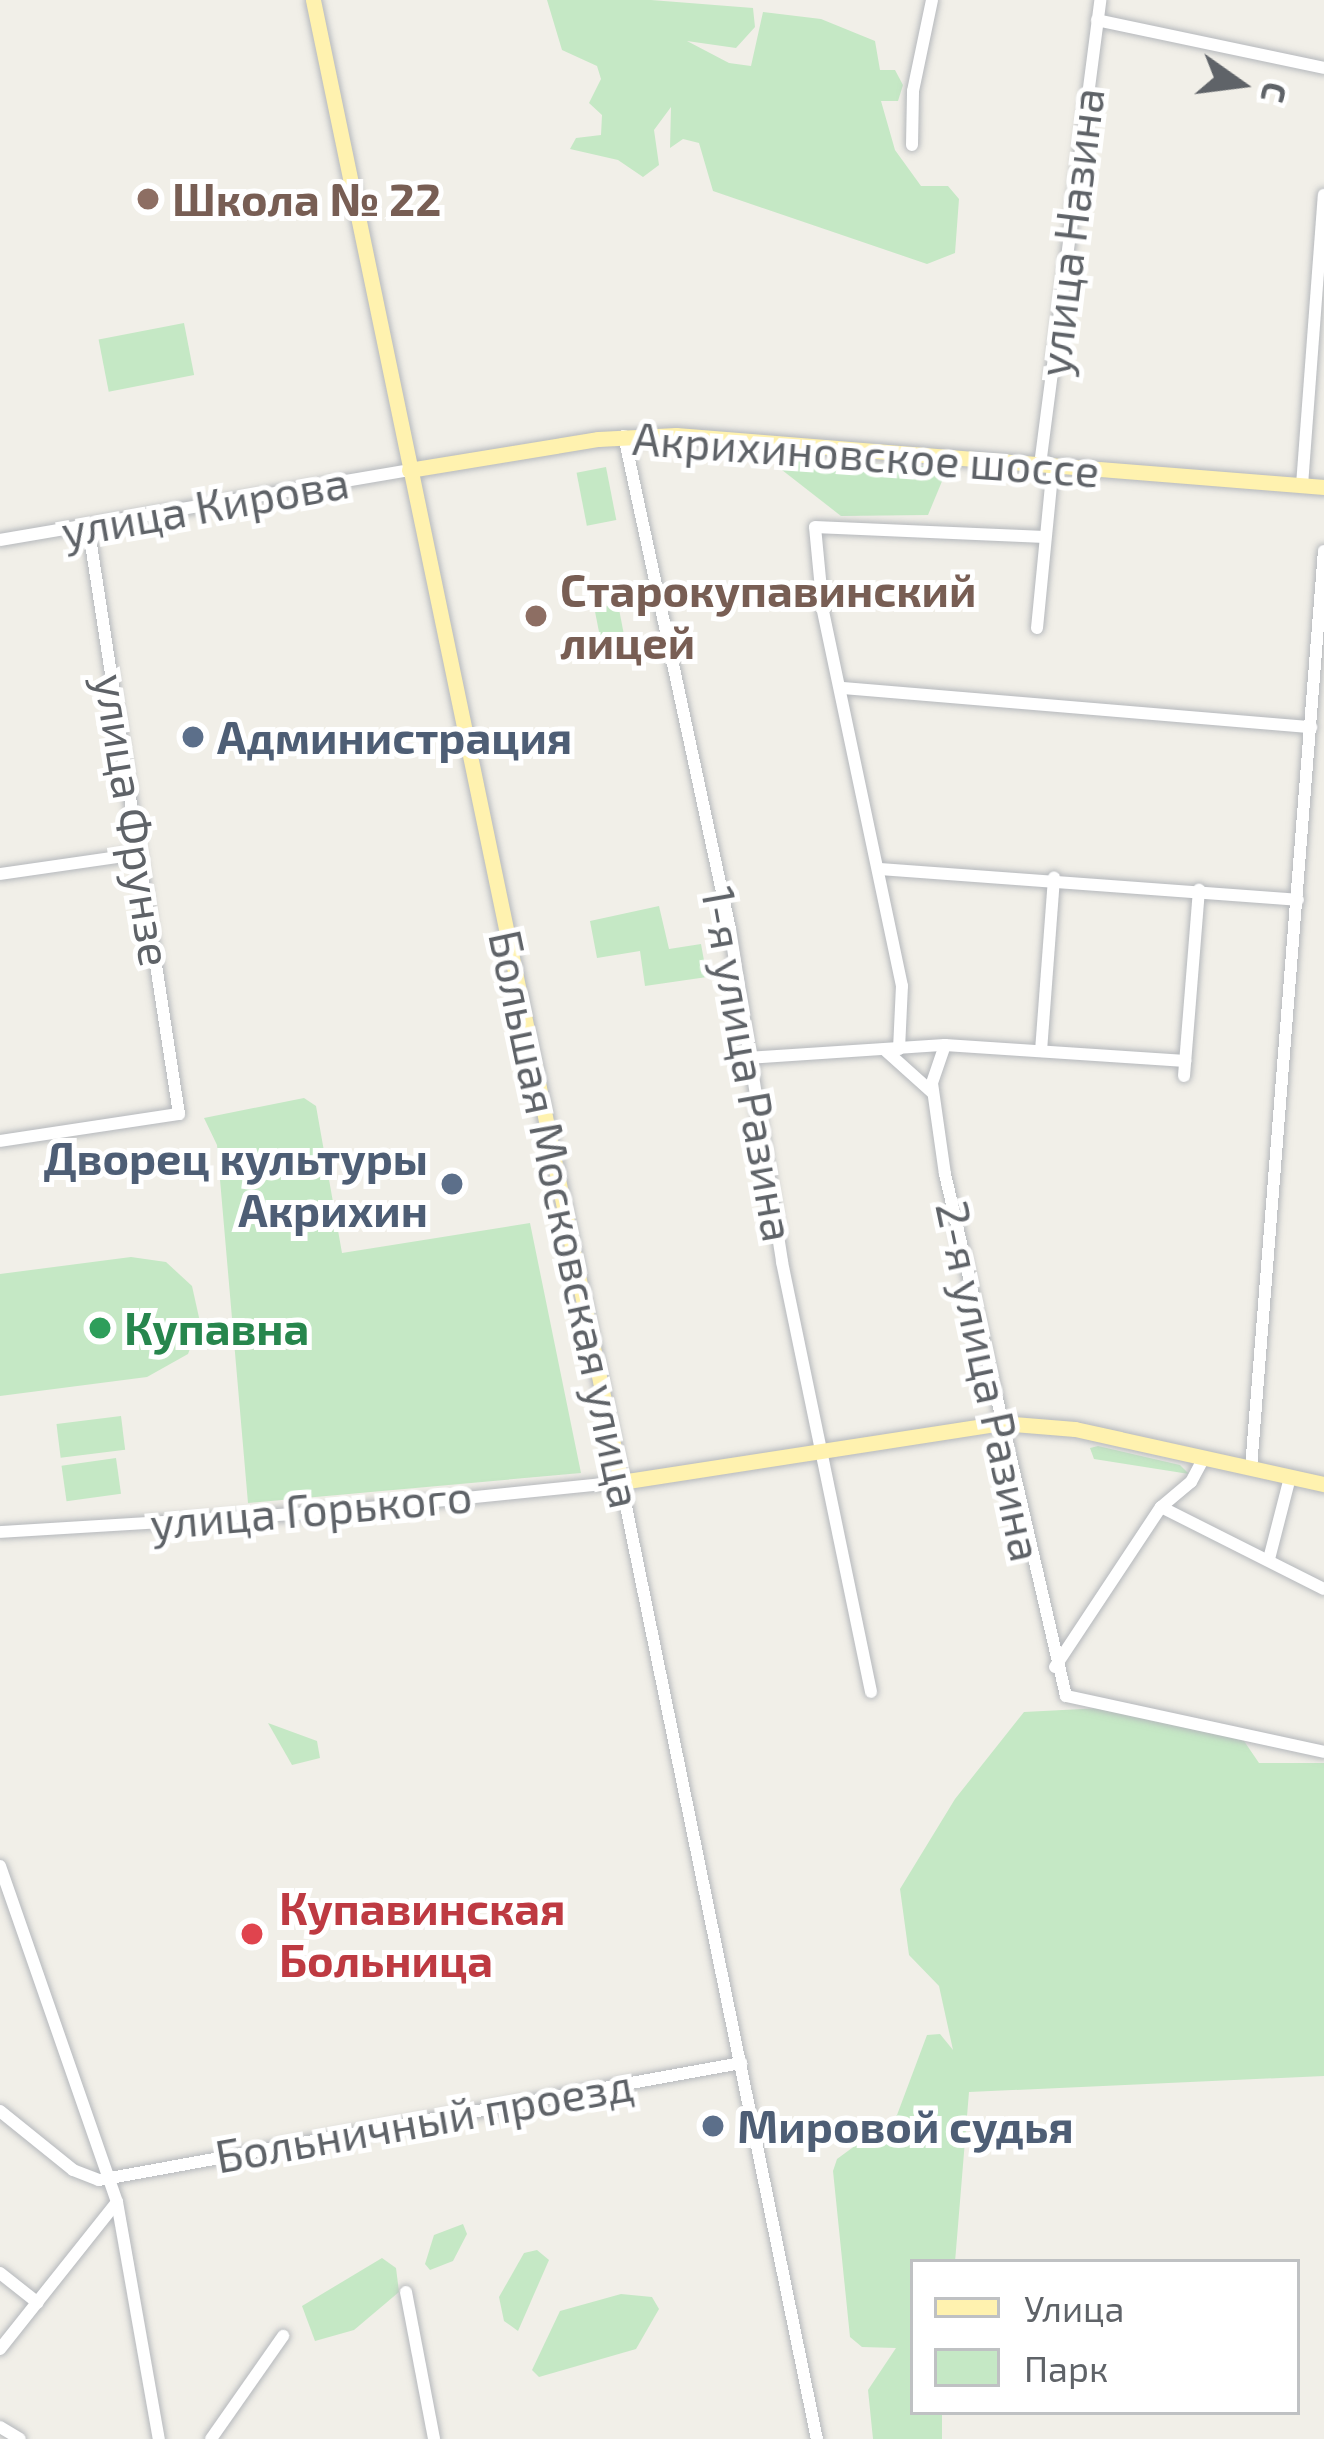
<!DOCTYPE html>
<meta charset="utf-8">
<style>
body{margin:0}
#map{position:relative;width:1324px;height:2439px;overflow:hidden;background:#f1efe8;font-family:"Exo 2",sans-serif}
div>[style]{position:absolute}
.green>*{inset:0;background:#c5e8c5;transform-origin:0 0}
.roads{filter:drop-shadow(0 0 3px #b5b8bc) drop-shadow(0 0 3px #b5b8bc)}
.minor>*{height:12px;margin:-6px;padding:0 6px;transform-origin:6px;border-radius:6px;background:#fff}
.major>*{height:15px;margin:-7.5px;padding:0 7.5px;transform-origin:7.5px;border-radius:7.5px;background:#fff2af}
.dots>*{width:33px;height:33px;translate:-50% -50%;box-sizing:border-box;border:6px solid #fff;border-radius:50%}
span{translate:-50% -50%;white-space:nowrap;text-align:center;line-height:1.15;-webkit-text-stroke:10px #fff;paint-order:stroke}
.education-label{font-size:45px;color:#785e54;font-weight:700}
.left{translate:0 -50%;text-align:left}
.street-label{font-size:45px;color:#5f6368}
.service-label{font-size:45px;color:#4e5e75;font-weight:700}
.right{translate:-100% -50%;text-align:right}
.leisure-label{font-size:45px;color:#27864d;font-weight:700}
.health-label{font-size:45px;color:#be3a42;font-weight:700}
.legend{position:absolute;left:910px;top:2259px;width:390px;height:156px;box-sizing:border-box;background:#fff;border:3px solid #bfc1c3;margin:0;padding:15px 21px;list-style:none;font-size:36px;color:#5f6368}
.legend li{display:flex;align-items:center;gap:24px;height:60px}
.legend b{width:60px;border:3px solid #bfc1c3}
.north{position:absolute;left:1180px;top:24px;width:120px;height:120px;-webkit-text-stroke:9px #fff;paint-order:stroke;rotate:104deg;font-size:33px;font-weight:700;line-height:48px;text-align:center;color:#5f6368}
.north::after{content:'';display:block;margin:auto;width:42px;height:54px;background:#5f6368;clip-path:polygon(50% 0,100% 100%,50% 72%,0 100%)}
</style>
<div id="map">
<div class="green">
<i style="clip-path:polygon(651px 0,753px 8px,755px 27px,736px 48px,687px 41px,729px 63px,751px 66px,763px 12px,821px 19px,875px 41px,880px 70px,895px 70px,903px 85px,898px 101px,881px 101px,895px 150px,921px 186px,948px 186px,959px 199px,955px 253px,927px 264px,713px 191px,699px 143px,683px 139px,670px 148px,671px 107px,654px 130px,659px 165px,643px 177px,618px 160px,570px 149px,576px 138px,601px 135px,602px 115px,589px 103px,601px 79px,597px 66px,562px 50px,547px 0)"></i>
<i style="left:184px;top:323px;width:53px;height:87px;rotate:79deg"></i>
<i style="clip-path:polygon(782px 459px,937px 467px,945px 474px,928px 515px,841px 516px,782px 470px)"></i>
<i style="left:606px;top:467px;width:54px;height:30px;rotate:79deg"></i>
<i style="left:618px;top:604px;width:47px;height:24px;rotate:79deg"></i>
<i style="clip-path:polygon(659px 906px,669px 949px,701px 944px,707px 977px,645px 986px,640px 951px,597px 958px,590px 921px)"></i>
<i style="clip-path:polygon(304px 1098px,316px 1106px,342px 1253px,530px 1223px,581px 1473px,248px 1503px,217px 1145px,204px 1118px)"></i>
<i style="clip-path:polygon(131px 1257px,166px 1262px,192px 1286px,200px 1322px,188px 1354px,147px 1377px,0 1396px,0 1274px)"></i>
<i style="left:121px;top:1416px;width:34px;height:65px;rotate:83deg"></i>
<i style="clip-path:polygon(1098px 1446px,1180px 1465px,1189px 1474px,1094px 1459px,1090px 1448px)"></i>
<i style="left:116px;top:1458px;width:36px;height:55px;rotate:82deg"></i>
<i style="clip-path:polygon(1121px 1707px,1242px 1738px,1259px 1763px,1324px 1763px,1324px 2076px,969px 2092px,955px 2262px,913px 2262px,913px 2412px,942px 2412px,942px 2439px,873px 2439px,868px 2390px,896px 2348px,862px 2347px,850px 2337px,833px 2171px,837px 2159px,897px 2115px,927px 2035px,940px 2034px,953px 2050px,939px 1986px,909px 1955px,900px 1889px,955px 1799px,1024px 1712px)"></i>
<i style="clip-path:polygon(268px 1723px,317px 1741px,320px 1758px,292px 1765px)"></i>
<i style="clip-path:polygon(463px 2224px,467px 2234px,453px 2261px,430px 2270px,425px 2264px,434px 2235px)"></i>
<i style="clip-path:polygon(524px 2253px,537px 2250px,549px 2260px,518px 2331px,504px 2321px,499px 2297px)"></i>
<i style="clip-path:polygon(382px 2258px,396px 2268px,399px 2292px,354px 2330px,315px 2341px,302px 2306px)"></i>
<i style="clip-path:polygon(621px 2294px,652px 2297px,659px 2309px,636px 2349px,539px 2377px,532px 2370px,560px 2311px)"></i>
</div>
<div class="roads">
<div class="minor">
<i style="left:1097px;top:20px;width:232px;rotate:11.9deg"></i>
<i style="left:912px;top:145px;width:54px;rotate:-88.9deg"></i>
<i style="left:913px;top:91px;width:93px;rotate:-78.2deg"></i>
<i style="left:624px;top:436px;width:504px;rotate:77.87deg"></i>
<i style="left:730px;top:929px;width:337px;rotate:81.1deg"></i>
<i style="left:782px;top:1262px;width:439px;rotate:78.3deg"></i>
<i style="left:1040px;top:465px;width:469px;rotate:-82.6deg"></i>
<i style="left:1302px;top:485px;width:291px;rotate:-85.7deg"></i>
<i style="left:0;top:540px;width:415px;rotate:-9.7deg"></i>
<i style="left:1037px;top:628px;width:163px;rotate:-84.4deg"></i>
<i style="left:843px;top:688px;width:470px;rotate:4.8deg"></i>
<i style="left:879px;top:869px;width:420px;rotate:4.2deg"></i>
<i style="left:0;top:874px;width:140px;rotate:-8.2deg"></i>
<i style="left:945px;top:1045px;width:40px;rotate:108.9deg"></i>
<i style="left:932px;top:1083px;width:92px;rotate:81.9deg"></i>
<i style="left:945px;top:1174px;width:536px;rotate:76.95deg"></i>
<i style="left:1066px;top:1696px;width:264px;rotate:12.2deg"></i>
<i style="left:899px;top:1049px;width:63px;rotate:-87.3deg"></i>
<i style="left:902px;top:986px;width:384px;rotate:-101.9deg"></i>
<i style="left:823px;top:610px;width:83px;rotate:-95.5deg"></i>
<i style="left:815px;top:527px;width:230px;rotate:2.5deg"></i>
<i style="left:885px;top:1050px;width:64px;rotate:41.9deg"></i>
<i style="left:1041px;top:1051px;width:174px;rotate:-85.7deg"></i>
<i style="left:747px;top:1058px;width:198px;rotate:-3.8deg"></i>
<i style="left:945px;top:1045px;width:241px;rotate:3.8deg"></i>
<i style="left:1184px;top:1076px;width:187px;rotate:-85.4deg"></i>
<i style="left:0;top:1141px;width:181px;rotate:-8.6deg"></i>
<i style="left:179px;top:1114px;width:596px;rotate:-98.78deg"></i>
<i style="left:1251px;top:1468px;width:920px;rotate:-85.45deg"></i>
<i style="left:1161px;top:1507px;width:182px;rotate:26.7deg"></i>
<i style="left:0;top:1532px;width:329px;rotate:-3.5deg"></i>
<i style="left:328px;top:1512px;width:295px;rotate:-5.8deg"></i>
<i style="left:621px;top:1482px;width:977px;rotate:78.43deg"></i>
<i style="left:1269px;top:1559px;width:85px;rotate:-75.6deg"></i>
<i style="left:1055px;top:1667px;width:192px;rotate:-56.5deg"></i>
<i style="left:1161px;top:1507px;width:39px;rotate:-40deg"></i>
<i style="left:1191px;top:1482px;width:27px;rotate:-62deg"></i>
<i style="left:0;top:1866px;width:356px;rotate:70.8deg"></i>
<i style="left:117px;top:2202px;width:241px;rotate:80deg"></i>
<i style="left:0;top:2111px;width:94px;rotate:38.9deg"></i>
<i style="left:73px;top:2170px;width:28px;rotate:21deg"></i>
<i style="left:99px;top:2180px;width:653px;rotate:-10.33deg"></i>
<i style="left:0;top:2273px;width:48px;rotate:38.3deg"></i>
<i style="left:406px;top:2292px;width:150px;rotate:79.2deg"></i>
<i style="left:0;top:2349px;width:188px;rotate:-51.5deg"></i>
<i style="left:0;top:2427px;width:23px;rotate:31deg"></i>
<i style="left:211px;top:2439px;width:126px;rotate:-55deg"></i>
</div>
<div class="major">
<i style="left:313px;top:0;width:1514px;rotate:78.26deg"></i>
<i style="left:621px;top:1482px;width:385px;rotate:-8.8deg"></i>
<i style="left:1001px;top:1423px;width:74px;rotate:4.6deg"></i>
<i style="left:1075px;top:1429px;width:255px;rotate:12.5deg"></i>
<i style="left:409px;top:470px;width:192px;rotate:-9.3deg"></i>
<i style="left:598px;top:439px;width:78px;rotate:-2.9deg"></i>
<i style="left:676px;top:435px;width:650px;rotate:4.59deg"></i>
</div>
</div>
<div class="dots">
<i style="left:148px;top:199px;background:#8d6e63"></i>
<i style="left:536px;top:616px;background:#8d6e63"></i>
<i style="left:193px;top:737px;background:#5c6f8a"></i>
<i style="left:452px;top:1184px;background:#5c6f8a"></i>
<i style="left:100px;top:1328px;background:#2e9e5b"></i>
<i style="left:252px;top:1934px;background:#e0444e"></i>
<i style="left:713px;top:2126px;background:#5c6f8a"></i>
</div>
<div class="education-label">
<span class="left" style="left:172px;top:199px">Школа № 22</span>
<span class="left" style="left:560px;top:616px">Старокупавинский<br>лицей</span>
</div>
<div class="street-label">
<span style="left:1070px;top:232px;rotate:-83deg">улица Назина</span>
<span style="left:866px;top:454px;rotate:4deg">Акрихиновское шоссе</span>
<span style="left:205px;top:506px;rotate:-10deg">улица Кирова</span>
<span style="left:134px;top:820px;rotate:81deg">улица Фрунзе</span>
<span style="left:749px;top:1064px;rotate:80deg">1-я улица Разина</span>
<span style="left:566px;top:1219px;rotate:78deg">Большая Московская улица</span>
<span style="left:990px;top:1381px;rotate:78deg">2-я улица Разина</span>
<span style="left:311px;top:1509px;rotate:-5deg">улица Горького</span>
<span style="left:424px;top:2120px;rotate:-10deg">Больничный проезд</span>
</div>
<div class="service-label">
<span class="left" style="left:217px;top:737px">Администрация</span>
<span class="right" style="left:428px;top:1184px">Дворец культуры<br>Акрихин</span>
<span class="left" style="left:737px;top:2126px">Мировой судья</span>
</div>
<div class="leisure-label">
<span class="left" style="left:124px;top:1328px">Купавна</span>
</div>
<div class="health-label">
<span class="left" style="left:279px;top:1934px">Купавинская<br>Больница</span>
</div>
<ul class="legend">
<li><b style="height:15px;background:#fff2af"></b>Улица</li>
<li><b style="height:33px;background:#c5e8c5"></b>Парк</li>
</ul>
<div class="north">С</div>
</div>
